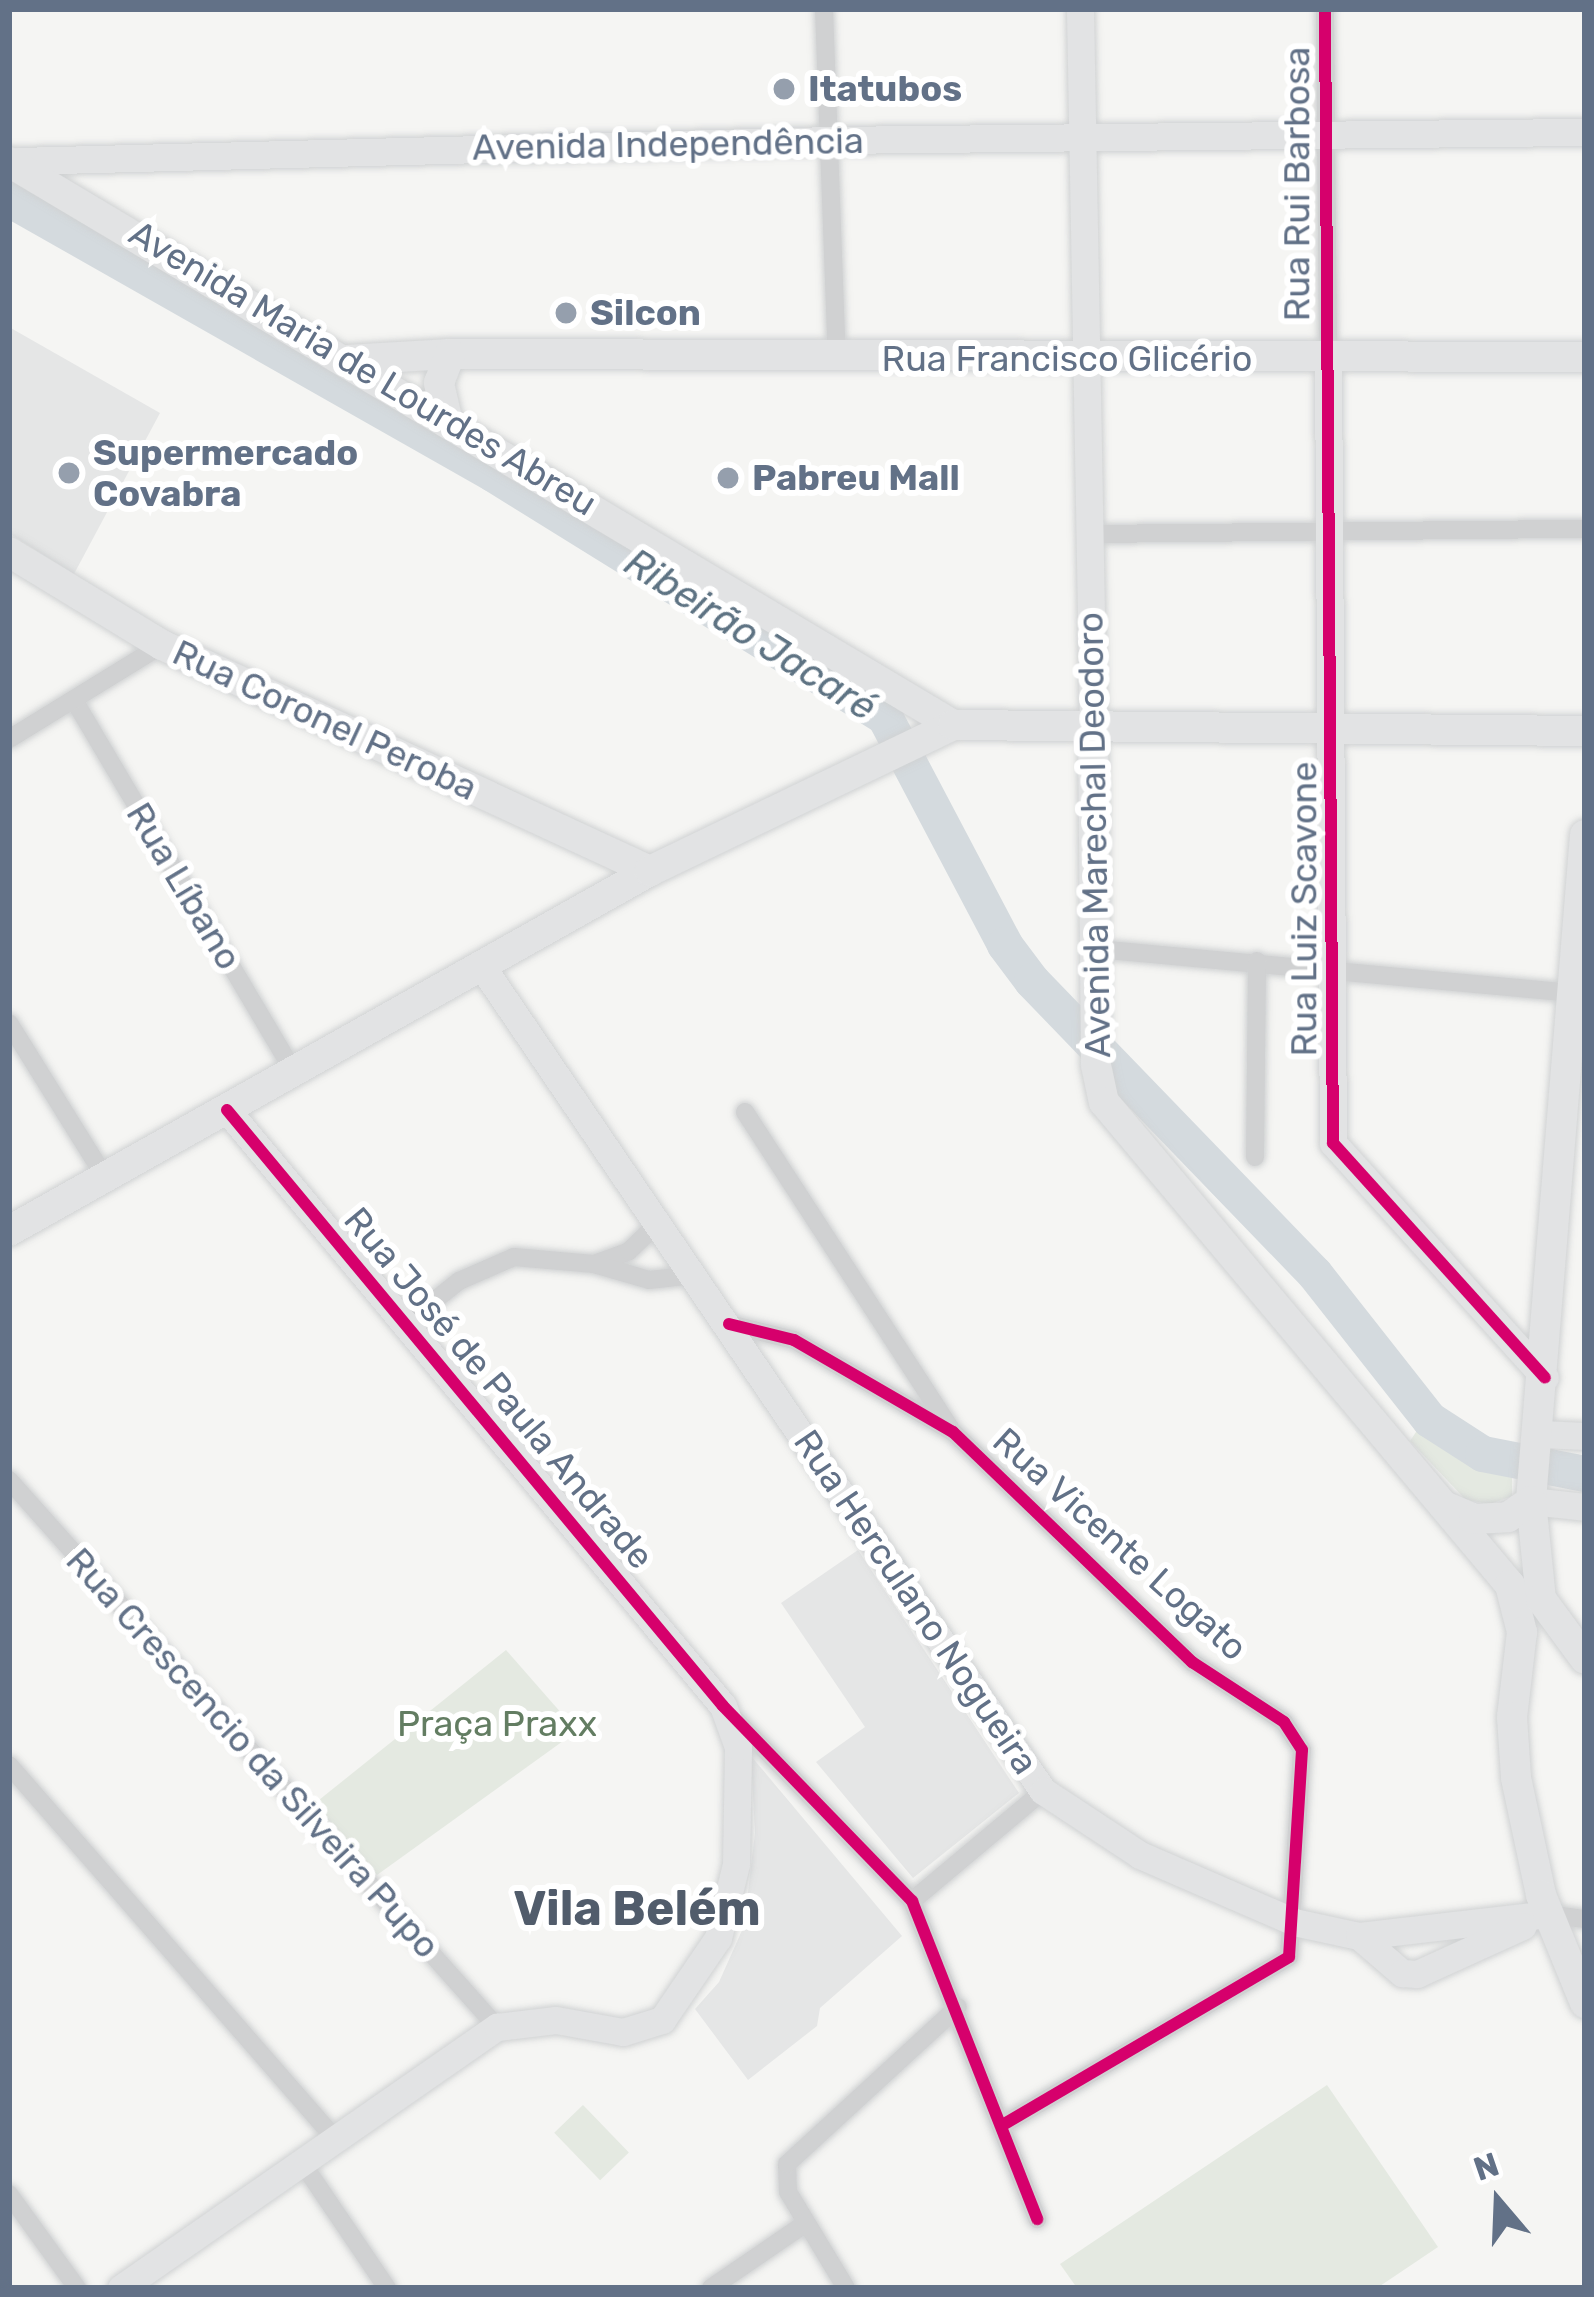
<!DOCTYPE html>
<meta charset="utf-8">
<style>
body{margin:0}
#map{position:relative;width:1594px;height:2297px;overflow:hidden;background:#f5f5f3;font-family:Rubik,sans-serif}
div>[style]{position:absolute}
.built>*{inset:0;background:#e5e6e6}
.green>*{inset:0;background:#e4e9e1;transform-origin:0 0}
.river>*{height:36px;margin:-18px;padding:0 18px;transform-origin:18px;border-radius:18px;background:#d4dade}
.roads{filter:drop-shadow(0 0 3px #d0d2d3) drop-shadow(0 0 3px #d0d2d3)}
.street>*{height:18px;margin:-9px;padding:0 9px;transform-origin:9px;border-radius:9px;background:#d0d1d2}
.secondary>*{height:27px;margin:-13.5px;padding:0 13.5px;transform-origin:13.5px;border-radius:13.5px;background:#e2e3e4}
.primary>*{height:30px;margin:-15px;padding:0 15px;transform-origin:15px;border-radius:15px;background:#e2e3e4}
.cycleway>*{height:12px;margin:-6px;padding:0 6px;transform-origin:6px;border-radius:6px;background:#d6006c}
.dots>*{width:33px;height:33px;translate:-50% -50%;box-sizing:border-box;border:6px solid #fff;border-radius:50%}
span{translate:-50% -50%;white-space:nowrap;text-align:center;line-height:1.15;-webkit-text-stroke:12px #fff;paint-order:stroke}
.poi-label{font-size:36px;color:#627187;font-weight:700}
.left{translate:0 -50%;text-align:left}
.street-label{font-size:36px;color:#627187}
.park-label{font-size:36px;color:#637d62}
.water-label{font-size:39px;color:#5e7383;font-style:italic}
.district-label{font-size:48px;color:#515c6b;font-weight:700}
.frame{position:absolute;inset:0;border:12px solid #627187;pointer-events:none}
.north{position:absolute;left:1438px;top:2141px;width:120px;height:120px;-webkit-text-stroke:9px #fff;paint-order:stroke;rotate:341deg;font-size:33px;font-weight:700;line-height:48px;text-align:center;color:#627187}
.north::after{content:'';display:block;margin:auto;width:42px;height:54px;background:#627187;clip-path:polygon(50% 0,100% 100%,50% 72%,0 100%)}
</style>
<div id="map">
<div class="built">
<i style="clip-path:polygon(9px 327px,160px 413px,74px 574px,9px 533px)"></i>
<i style="clip-path:polygon(858px 1550px,1019px 1793px,913px 1878px,816px 1762px,865px 1727px,781px 1603px)"></i>
<i style="clip-path:polygon(751px 1756px,902px 1936px,820px 2008px,817px 2026px,748px 2080px,695px 2009px,719px 1982px,744px 1926px,755px 1833px)"></i>
</div>
<div class="green">
<i style="clip-path:polygon(1418px 1429px,1476px 1464px,1512px 1472px,1512px 1496px,1490px 1504px,1466px 1500px,1410px 1441px)"></i>
<i style="clip-path:polygon(506px 1650px,577px 1731px,377px 1875px,314px 1804px)"></i>
<i style="clip-path:polygon(1327px 2085px,1438px 2247px,1377px 2288px,1077px 2288px,1060px 2264px)"></i>
<i style="left:583px;top:2105px;width:66px;height:40px;rotate:46deg"></i>
</div>
<div class="river">
<i style="left:9px;top:199px;width:557px;rotate:29.6deg"></i>
<i style="left:493px;top:474px;width:461px;rotate:31.8deg"></i>
<i style="left:885px;top:717px;width:258px;rotate:62.2deg"></i>
<i style="left:1005px;top:945px;width:45px;rotate:53.1deg"></i>
<i style="left:1032px;top:981px;width:407px;rotate:46deg"></i>
<i style="left:1315px;top:1274px;width:186px;rotate:51.8deg"></i>
<i style="left:1430px;top:1420px;width:63px;rotate:32.7deg"></i>
<i style="left:1483px;top:1454px;width:104px;rotate:11.1deg"></i>
</div>
<div class="roads">
<div class="street">
<i style="left:824px;top:9px;width:351px;rotate:87.9deg"></i>
<i style="left:1325px;top:9px;width:349px;rotate:89.5deg"></i>
<i style="left:1089px;top:534px;width:496px;rotate:-0.6deg"></i>
<i style="left:74px;top:700px;width:434px;rotate:59.4deg"></i>
<i style="left:9px;top:739px;width:180px;rotate:-31.6deg"></i>
<i style="left:1098px;top:949px;width:484px;rotate:5.3deg"></i>
<i style="left:9px;top:1023px;width:181px;rotate:58.1deg"></i>
<i style="left:745px;top:1112px;width:377px;rotate:57deg"></i>
<i style="left:1255px;top:1157px;width:196px;rotate:-89.4deg"></i>
<i style="left:594px;top:1264px;width:37px;rotate:-20deg"></i>
<i style="left:629px;top:1251px;width:36px;rotate:-44deg"></i>
<i style="left:409px;top:1321px;width:64px;rotate:-38.7deg"></i>
<i style="left:459px;top:1281px;width:60px;rotate:-23.6deg"></i>
<i style="left:514px;top:1257px;width:80px;rotate:5deg"></i>
<i style="left:594px;top:1264px;width:57px;rotate:16.2deg"></i>
<i style="left:649px;top:1280px;width:39px;rotate:-6deg"></i>
<i style="left:729px;top:1324px;width:67px;rotate:13.8deg"></i>
<i style="left:794px;top:1340px;width:184px;rotate:30.1deg"></i>
<i style="left:953px;top:1432px;width:332px;rotate:43.9deg"></i>
<i style="left:1192px;top:1662px;width:110px;rotate:33.1deg"></i>
<i style="left:1284px;top:1722px;width:33px;rotate:57deg"></i>
<i style="left:1302px;top:1750px;width:207px;rotate:93.6deg"></i>
<i style="left:1289px;top:1957px;width:330px;rotate:149.6deg"></i>
<i style="left:9px;top:1480px;width:733px;rotate:48.26deg"></i>
<i style="left:731px;top:1715px;width:260px;rotate:45.8deg"></i>
<i style="left:912px;top:1901px;width:342px;rotate:68.5deg"></i>
<i style="left:9px;top:1765px;width:498px;rotate:48.9deg"></i>
<i style="left:912px;top:1901px;width:171px;rotate:-40deg"></i>
<i style="left:1548px;top:1914px;width:37px;rotate:8deg"></i>
<i style="left:303px;top:2164px;width:150px;rotate:55.9deg"></i>
<i style="left:9px;top:2194px;width:116px;rotate:54.1deg"></i>
<i style="left:711px;top:2288px;width:115px;rotate:-34.4deg"></i>
<i style="left:846px;top:2288px;width:112px;rotate:-121.1deg"></i>
<i style="left:788px;top:2192px;width:28px;rotate:-92deg"></i>
<i style="left:787px;top:2164px;width:232px;rotate:-42.6deg"></i>
</div>
<div class="secondary">
<i style="left:1080px;top:9px;width:714px;rotate:88.96deg"></i>
<i style="left:18px;top:161px;width:811px;rotate:-1.48deg"></i>
<i style="left:829px;top:140px;width:756px;rotate:-0.61deg"></i>
<i style="left:1328px;top:358px;width:785px;rotate:89.64deg"></i>
<i style="left:1333px;top:1143px;width:316px;rotate:47.9deg"></i>
<i style="left:483px;top:968px;width:995px;rotate:55.77deg"></i>
<i style="left:1043px;top:1791px;width:116px;rotate:33.4deg"></i>
<i style="left:1140px;top:1855px;width:168px;rotate:23.5deg"></i>
<i style="left:1294px;top:1922px;width:66px;rotate:12.2deg"></i>
<i style="left:1359px;top:1936px;width:190px;rotate:-6.6deg"></i>
<i style="left:1541px;top:1434px;width:44px;rotate:2.6deg"></i>
<i style="left:1531px;top:1501px;width:54px;rotate:6.3deg"></i>
<i style="left:1359px;top:1936px;width:57px;rotate:40.7deg"></i>
<i style="left:1402px;top:1973px;width:15px;rotate:4deg"></i>
<i style="left:1417px;top:1974px;width:116px;rotate:-24.4deg"></i>
<i style="left:121px;top:2288px;width:458px;rotate:-34.8deg"></i>
<i style="left:497px;top:2027px;width:59px;rotate:-6.8deg"></i>
<i style="left:556px;top:2020px;width:68px;rotate:10.2deg"></i>
<i style="left:623px;top:2032px;width:41px;rotate:-17.1deg"></i>
<i style="left:662px;top:2020px;width:99px;rotate:-55.7deg"></i>
<i style="left:718px;top:1938px;width:76px;rotate:-76.3deg"></i>
<i style="left:736px;top:1864px;width:117px;rotate:-89deg"></i>
<i style="left:738px;top:1747px;width:44px;rotate:-110.1deg"></i>
<i style="left:723px;top:1706px;width:775px;rotate:-129.77deg"></i>
</div>
<div class="primary">
<i style="left:9px;top:162px;width:1099px;rotate:30.81deg"></i>
<i style="left:347px;top:360px;width:103px;rotate:-3.3deg"></i>
<i style="left:450px;top:354px;width:1135px;rotate:0.15deg"></i>
<i style="left:447px;top:418px;width:36px;rotate:-103deg"></i>
<i style="left:439px;top:383px;width:31px;rotate:-69deg"></i>
<i style="left:9px;top:552px;width:179px;rotate:31.3deg"></i>
<i style="left:162px;top:645px;width:538px;rotate:24.85deg"></i>
<i style="left:1093px;top:723px;width:342px;rotate:89.5deg"></i>
<i style="left:1096px;top:1065px;width:38px;rotate:78deg"></i>
<i style="left:1104px;top:1102px;width:631px;rotate:49.95deg"></i>
<i style="left:1510px;top:1585px;width:49px;rotate:75.7deg"></i>
<i style="left:1522px;top:1632px;width:86px;rotate:96.7deg"></i>
<i style="left:1512px;top:1717px;width:61px;rotate:86.2deg"></i>
<i style="left:1516px;top:1778px;width:120px;rotate:77.9deg"></i>
<i style="left:1541px;top:1895px;width:117px;rotate:67.8deg"></i>
<i style="left:1585px;top:835px;width:668px;rotate:94.64deg"></i>
<i style="left:1531px;top:1501px;width:99px;rotate:84.2deg"></i>
<i style="left:1541px;top:1599px;width:74px;rotate:53.7deg"></i>
<i style="left:9px;top:1231px;width:735px;rotate:-29.32deg"></i>
<i style="left:650px;top:871px;width:336px;rotate:-25.7deg"></i>
<i style="left:953px;top:725px;width:632px;rotate:0.54deg"></i>
<i style="left:1444px;top:1506px;width:33px;rotate:23deg"></i>
<i style="left:1474px;top:1519px;width:34px;rotate:-3deg"></i>
<i style="left:1508px;top:1517px;width:28px;rotate:-35deg"></i>
</div>
</div>
<div class="cycleway">
<i style="left:1325px;top:9px;width:1134px;rotate:89.6deg"></i>
<i style="left:1333px;top:1143px;width:316px;rotate:47.9deg"></i>
<i style="left:227px;top:1110px;width:775px;rotate:50.23deg"></i>
<i style="left:723px;top:1706px;width:272px;rotate:45.9deg"></i>
<i style="left:912px;top:1901px;width:342px;rotate:68.5deg"></i>
<i style="left:729px;top:1324px;width:67px;rotate:13.8deg"></i>
<i style="left:794px;top:1340px;width:184px;rotate:30.1deg"></i>
<i style="left:953px;top:1432px;width:332px;rotate:43.9deg"></i>
<i style="left:1192px;top:1662px;width:110px;rotate:33.1deg"></i>
<i style="left:1284px;top:1722px;width:33px;rotate:57deg"></i>
<i style="left:1302px;top:1750px;width:207px;rotate:93.6deg"></i>
<i style="left:1289px;top:1957px;width:330px;rotate:149.6deg"></i>
</div>
<div class="dots">
<i style="left:784px;top:89px;background:#959fad"></i>
<i style="left:566px;top:313px;background:#959fad"></i>
<i style="left:69px;top:473px;background:#959fad"></i>
<i style="left:728px;top:478px;background:#959fad"></i>
</div>
<div class="poi-label">
<span class="left" style="left:808px;top:89px">Itatubos</span>
<span class="left" style="left:590px;top:313px">Silcon</span>
<span class="left" style="left:93px;top:473px">Supermercado<br>Covabra</span>
<span class="left" style="left:752px;top:478px">Pabreu Mall</span>
</div>
<div class="street-label">
<span style="left:668px;top:144px;rotate:-1deg">Avenida Independência</span>
<span style="left:1297px;top:184px;rotate:-90deg">Rua Rui Barbosa</span>
<span style="left:1067px;top:359px">Rua Francisco Glicério</span>
<span style="left:363px;top:368px;rotate:31deg">Avenida Maria de Lourdes Abreu</span>
<span style="left:325px;top:720px;rotate:25deg">Rua Coronel Peroba</span>
<span style="left:1094px;top:835px;rotate:-91deg">Avenida Marechal Deodoro</span>
<span style="left:184px;top:886px;rotate:59deg">Rua Líbano</span>
<span style="left:1304px;top:909px;rotate:-90deg">Rua Luiz Scavone</span>
<span style="left:499px;top:1388px;rotate:50deg">Rua José de Paula Andrade</span>
<span style="left:1120px;top:1544px;rotate:42deg">Rua Vicente Logato</span>
<span style="left:916px;top:1602px;rotate:56deg">Rua Herculano Nogueira</span>
<span style="left:253px;top:1753px;rotate:48deg">Rua Crescencio da Silveira Pupo</span>
</div>
<div class="park-label">
<span style="left:497px;top:1724px">Praça Praxx</span>
</div>
<div class="water-label">
<span style="left:750px;top:635px;rotate:32deg">Ribeirão Jacaré</span>
</div>
<div class="district-label">
<span style="left:637px;top:1909px">Vila Belém</span>
</div>
<div class="frame"></div>
<div class="north">N</div>
</div>
